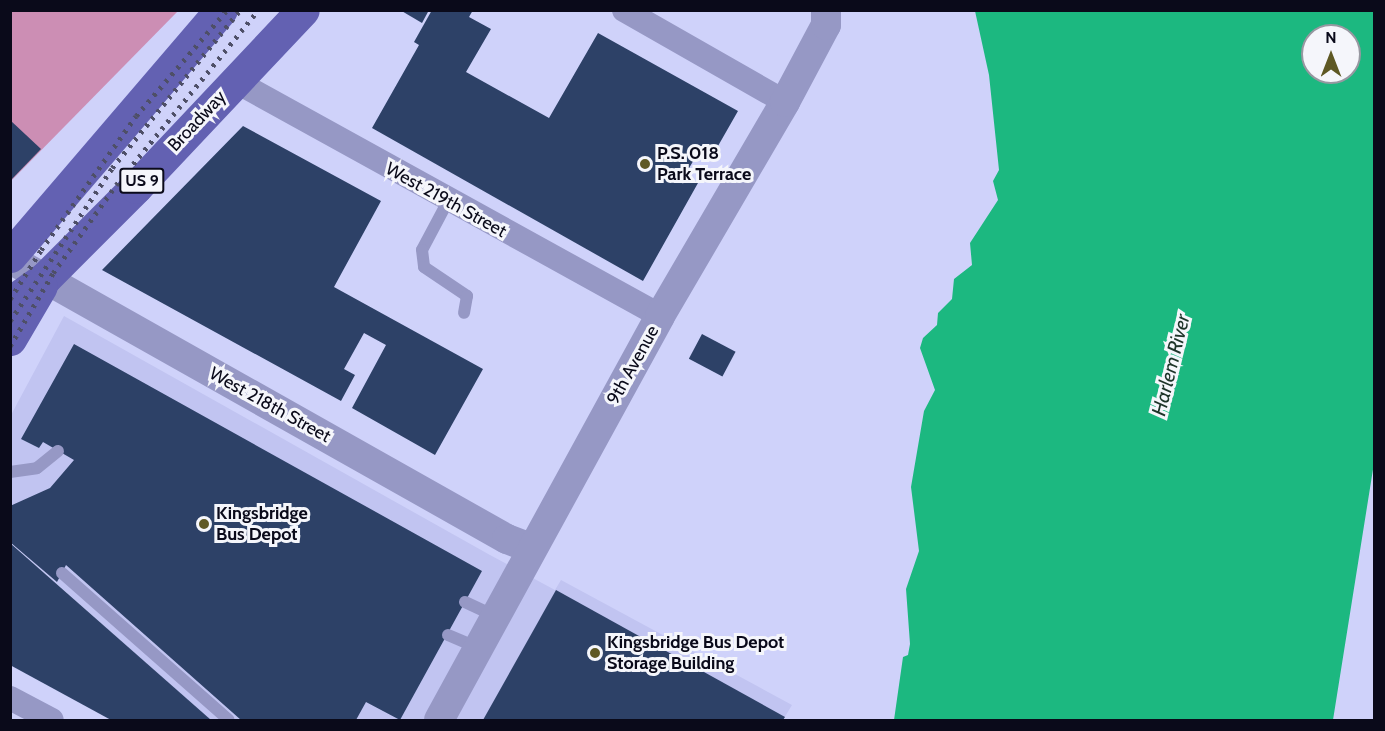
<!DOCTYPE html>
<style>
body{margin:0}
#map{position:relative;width:1385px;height:731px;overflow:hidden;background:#cfd2fa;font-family:Cabin,sans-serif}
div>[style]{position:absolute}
.built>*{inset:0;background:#c1c4f1}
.green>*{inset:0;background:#cc8eb4}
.water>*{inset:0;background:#1cb880}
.building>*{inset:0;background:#2d4167;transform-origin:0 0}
.service>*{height:12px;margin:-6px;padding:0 6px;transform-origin:6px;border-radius:6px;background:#9698c5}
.minor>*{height:24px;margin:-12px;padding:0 12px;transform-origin:12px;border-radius:12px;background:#9698c5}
.tertiary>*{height:30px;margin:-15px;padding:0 15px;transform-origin:15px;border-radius:15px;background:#9698c5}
.primary>*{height:33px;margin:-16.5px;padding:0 16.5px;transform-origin:16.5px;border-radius:16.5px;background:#6361b2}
.rail>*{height:4.5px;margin-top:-2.25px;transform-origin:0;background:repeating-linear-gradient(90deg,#4e4f67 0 3px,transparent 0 9px)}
.dots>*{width:16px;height:16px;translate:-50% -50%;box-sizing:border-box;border:3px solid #f5f6fb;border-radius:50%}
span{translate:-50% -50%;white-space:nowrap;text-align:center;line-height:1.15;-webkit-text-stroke:6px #f5f6fb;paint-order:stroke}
.shield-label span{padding:2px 4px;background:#f5f6fb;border:2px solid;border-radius:4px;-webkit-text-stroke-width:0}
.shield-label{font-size:16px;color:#0a0a1a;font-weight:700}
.street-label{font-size:18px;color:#0a0a1a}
.poi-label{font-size:18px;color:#0a0a1a;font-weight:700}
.left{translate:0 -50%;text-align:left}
.water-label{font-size:20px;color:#1d3429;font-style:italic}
.frame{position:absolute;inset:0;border:12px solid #0a0a1a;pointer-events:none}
.north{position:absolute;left:1301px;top:24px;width:60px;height:60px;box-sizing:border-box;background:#f5f6fb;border:2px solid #9798a1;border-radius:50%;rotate:0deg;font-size:16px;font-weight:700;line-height:24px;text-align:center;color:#0a0a1a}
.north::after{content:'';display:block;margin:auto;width:21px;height:27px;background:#5e5824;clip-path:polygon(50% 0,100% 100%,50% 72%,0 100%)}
</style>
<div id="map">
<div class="built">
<i style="clip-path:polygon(64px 316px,490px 555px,555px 590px,561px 580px,792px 705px,783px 720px,210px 720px,11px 543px,11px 415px)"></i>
</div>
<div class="green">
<i style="clip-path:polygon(11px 11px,178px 11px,11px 181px)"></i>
</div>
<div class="water">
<i style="clip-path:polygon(evenodd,975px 11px,1374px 11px,1374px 463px,1333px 720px,894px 720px,903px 657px,908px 655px,910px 644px,906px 589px,919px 551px,911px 487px,924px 411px,935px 390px,920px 348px,923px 338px,937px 325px,938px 313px,952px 299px,954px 279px,972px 265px,970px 243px,998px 200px,993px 181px,999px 170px,989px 75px,975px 11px,1313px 36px,1349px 36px,1349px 72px,1313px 72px,1313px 36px)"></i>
</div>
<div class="building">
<i style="clip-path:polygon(400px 10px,429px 10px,422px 23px)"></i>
<i style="clip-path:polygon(432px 10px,473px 10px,469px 17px,491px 29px,466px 72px,549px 118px,598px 33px,738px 111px,714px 153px,702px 146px,685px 175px,698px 183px,643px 281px,372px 128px,419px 45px,414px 42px)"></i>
<i style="clip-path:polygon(10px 120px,41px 149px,10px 181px)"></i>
<i style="clip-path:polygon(243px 126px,381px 201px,334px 287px,483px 369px,435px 455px,352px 408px,386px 345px,364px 333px,344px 369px,355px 375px,341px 401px,102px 270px)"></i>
<i style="left:702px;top:334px;width:38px;height:28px;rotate:28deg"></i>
<i style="clip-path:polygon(74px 344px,482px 571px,400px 720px,366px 702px,356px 720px,241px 720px,66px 565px,57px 582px,10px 542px,10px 506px,50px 488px,74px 460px,43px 442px,39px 448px,21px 439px)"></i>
<i style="clip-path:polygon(10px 543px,211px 720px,111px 720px,10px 665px)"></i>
<i style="clip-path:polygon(556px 590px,785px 717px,783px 720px,483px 720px)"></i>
</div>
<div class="service">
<i style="left:448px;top:201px;width:55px;rotate:118deg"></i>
<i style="left:422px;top:250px;width:17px;rotate:83deg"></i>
<i style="left:424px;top:267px;width:52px;rotate:34deg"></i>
<i style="left:467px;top:296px;width:17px;rotate:100deg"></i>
<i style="left:10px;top:472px;width:27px;rotate:-8deg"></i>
<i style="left:37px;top:468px;width:27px;rotate:-39deg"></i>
<i style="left:62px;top:573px;width:222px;rotate:41.4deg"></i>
<i style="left:465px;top:602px;width:33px;rotate:25deg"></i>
<i style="left:448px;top:635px;width:33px;rotate:23deg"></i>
</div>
<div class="minor">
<i style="left:624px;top:10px;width:185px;rotate:29.7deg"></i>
<i style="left:235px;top:81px;width:486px;rotate:28.9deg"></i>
<i style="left:10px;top:698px;width:47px;rotate:27.6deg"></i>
</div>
<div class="tertiary">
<i style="left:10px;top:259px;width:570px;rotate:29.4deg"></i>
<i style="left:507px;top:539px;width:26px;rotate:21deg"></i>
<i style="left:439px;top:720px;width:460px;rotate:-61.3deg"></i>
<i style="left:660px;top:316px;width:248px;rotate:-59.7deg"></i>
<i style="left:785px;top:102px;width:87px;rotate:-62deg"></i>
<i style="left:826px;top:25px;width:15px;rotate:-90deg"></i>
</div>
<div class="primary">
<i style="left:10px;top:256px;width:324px;rotate:-49.4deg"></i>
<i style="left:10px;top:303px;width:43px;rotate:-35.5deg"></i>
<i style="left:45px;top:278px;width:129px;rotate:-45deg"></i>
<i style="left:136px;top:187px;width:243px;rotate:-46.7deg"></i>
<i style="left:10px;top:339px;width:61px;rotate:-59.7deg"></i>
</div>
<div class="rail">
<i style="left:10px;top:299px;width:58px;rotate:-57.7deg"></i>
<i style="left:41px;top:250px;width:164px;rotate:-54.7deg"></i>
<i style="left:136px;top:116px;width:140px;rotate:-49.4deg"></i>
<i style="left:10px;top:321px;width:184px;rotate:-56.3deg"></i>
<i style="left:112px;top:168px;width:203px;rotate:-51deg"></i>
<i style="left:10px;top:346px;width:85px;rotate:-59.5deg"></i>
<i style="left:53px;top:273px;width:108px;rotate:-54.4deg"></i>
<i style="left:116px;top:185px;width:225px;rotate:-50.9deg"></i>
</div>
<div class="dots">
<i style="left:645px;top:164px;background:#5e5824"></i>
<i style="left:204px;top:524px;background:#5e5824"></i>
<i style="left:595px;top:653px;background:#5e5824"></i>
</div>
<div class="shield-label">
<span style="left:142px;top:181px">US 9</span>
</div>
<div class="street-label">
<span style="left:197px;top:121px;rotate:-47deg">Broadway</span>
<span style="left:446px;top:200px;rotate:29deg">West 219th Street</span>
<span style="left:633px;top:365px;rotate:-61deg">9th Avenue</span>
<span style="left:270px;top:405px;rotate:29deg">West 218th Street</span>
</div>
<div class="poi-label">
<span class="left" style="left:657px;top:164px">P.S. 018<br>Park Terrace</span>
<span class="left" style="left:216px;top:524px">Kingsbridge<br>Bus Depot</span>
<span class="left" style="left:607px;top:653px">Kingsbridge Bus Depot<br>Storage Building</span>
</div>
<div class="water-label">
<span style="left:1171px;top:365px;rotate:-76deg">Harlem River</span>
</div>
<div class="frame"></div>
<div class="north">N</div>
</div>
